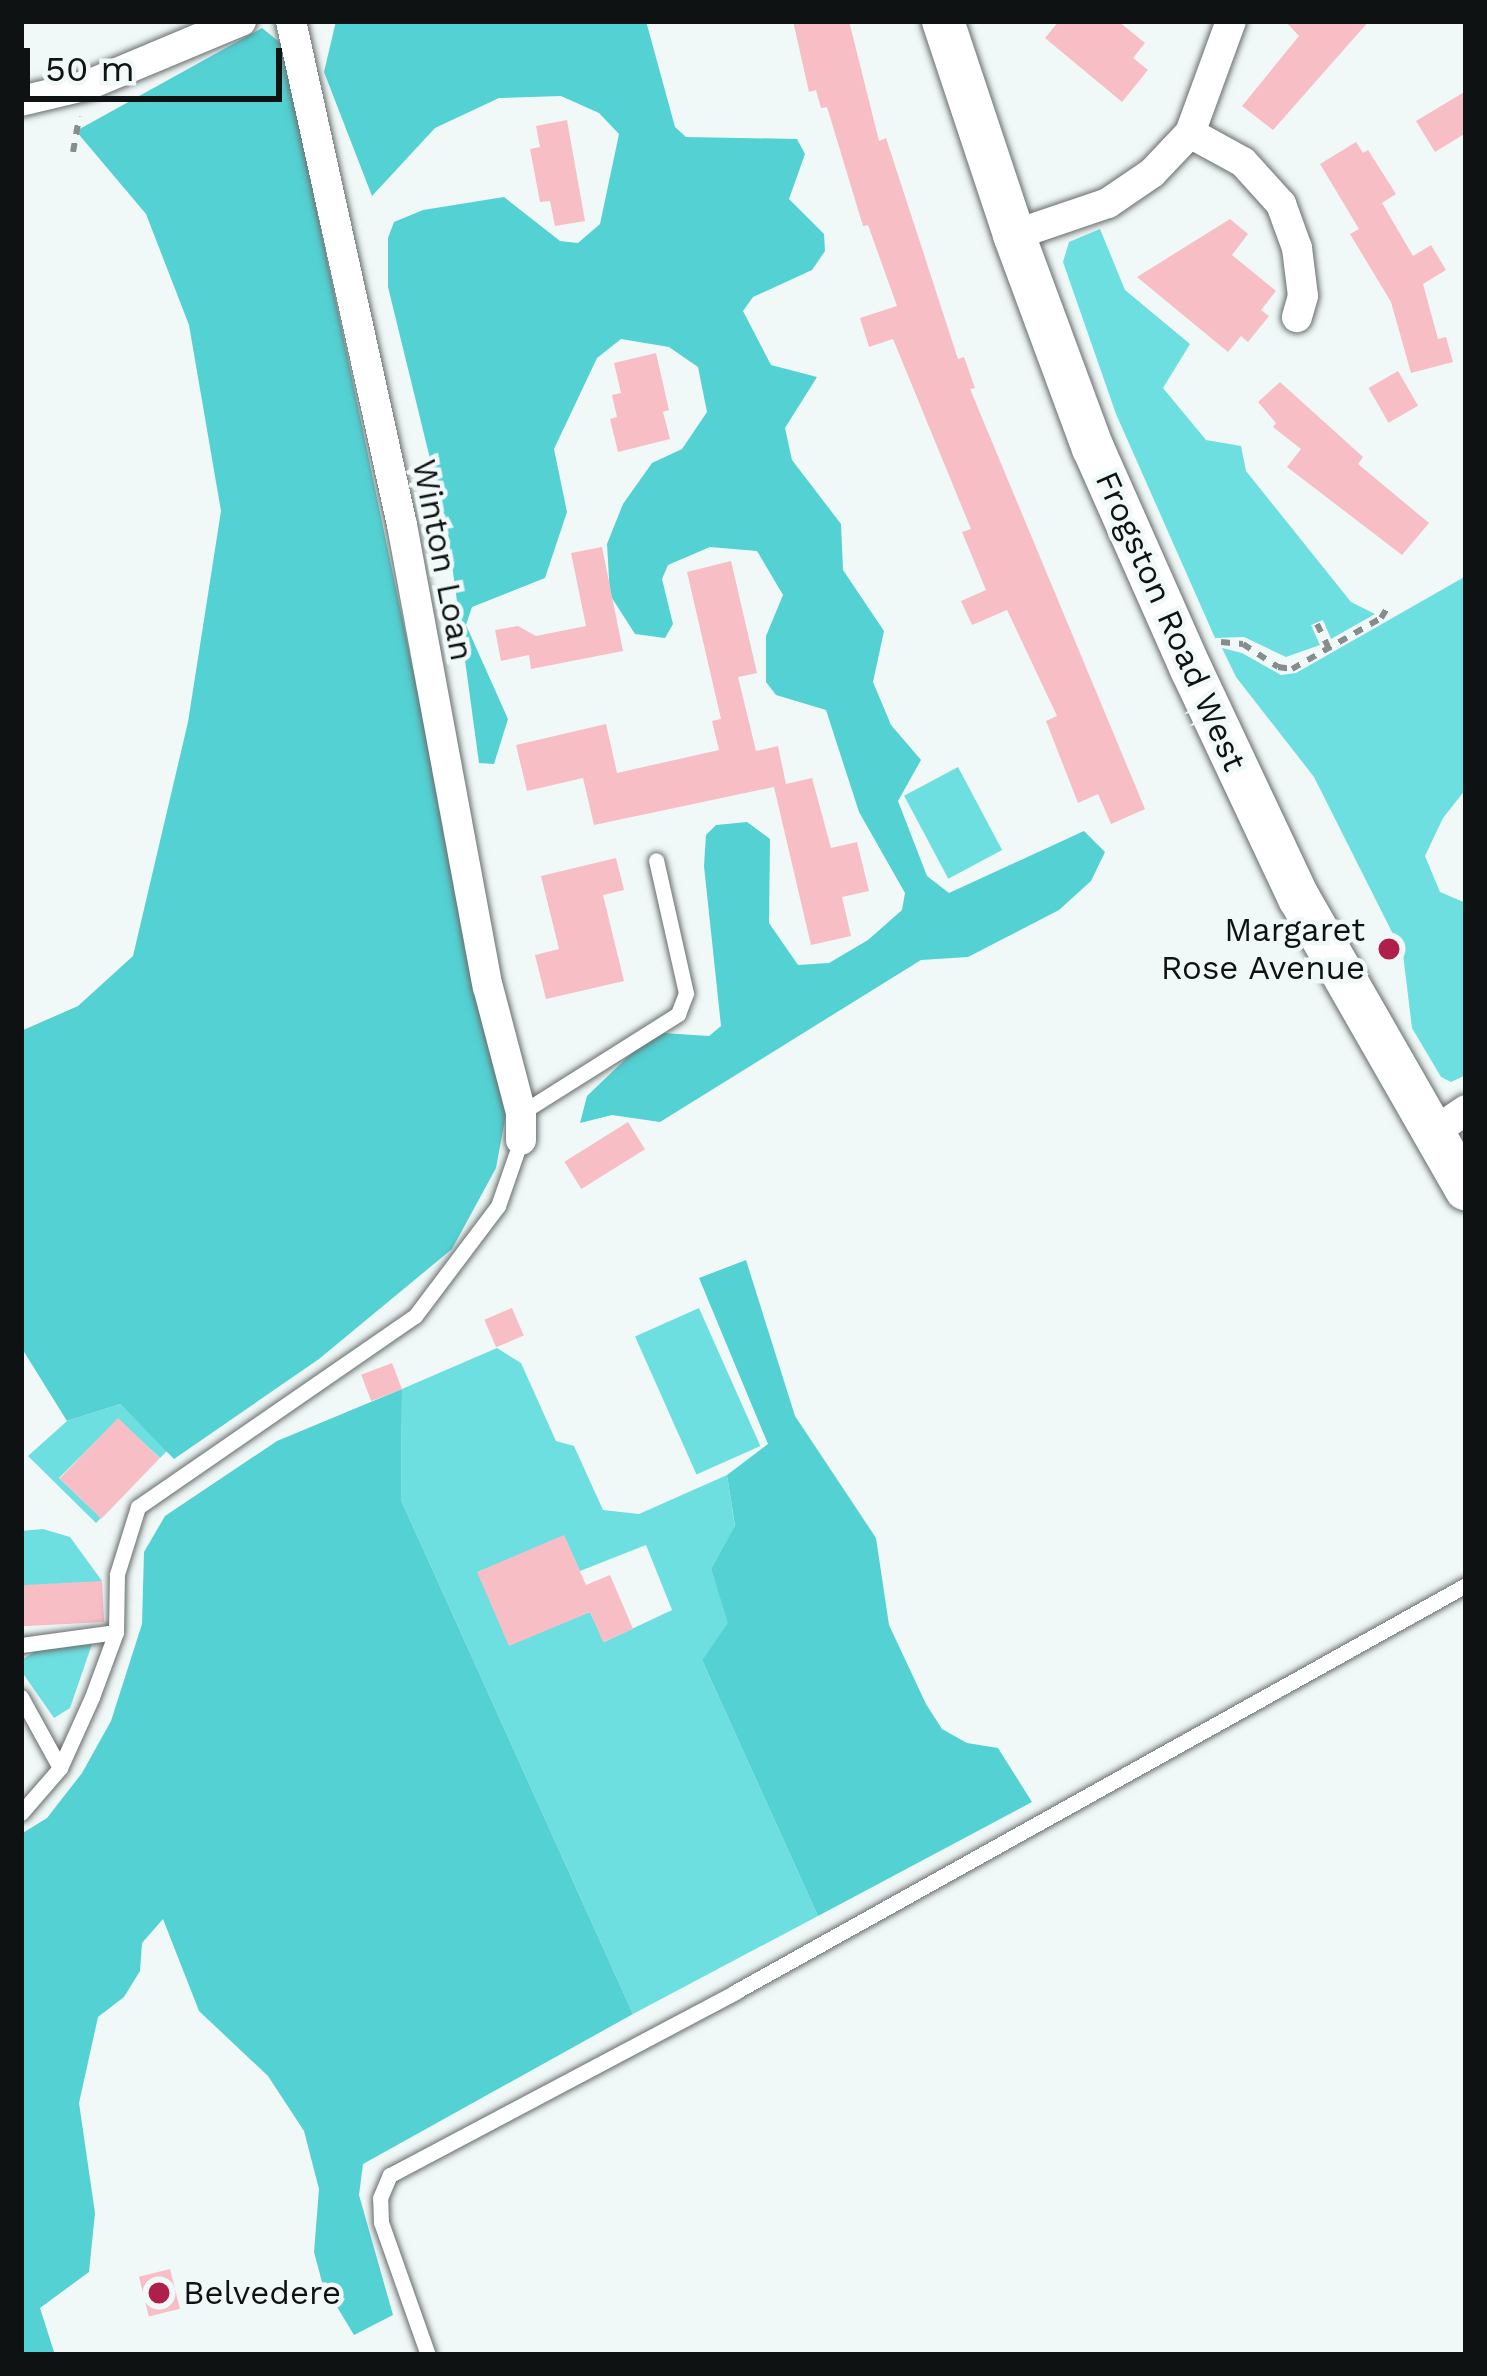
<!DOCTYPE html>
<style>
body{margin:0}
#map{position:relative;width:1487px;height:2376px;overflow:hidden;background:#f1f8f8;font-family:"Work Sans",sans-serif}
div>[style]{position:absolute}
.green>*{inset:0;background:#6edfe0;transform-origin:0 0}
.forest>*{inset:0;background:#54d1d3}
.building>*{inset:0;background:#f7bec6;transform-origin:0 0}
.path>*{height:6px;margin-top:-3px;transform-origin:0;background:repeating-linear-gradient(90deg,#878c8c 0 9px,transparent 0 18px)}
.roads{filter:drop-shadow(0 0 3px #676d6d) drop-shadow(0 0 3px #676d6d)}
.service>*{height:15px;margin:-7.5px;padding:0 7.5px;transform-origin:7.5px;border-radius:7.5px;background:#fff}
.minor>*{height:30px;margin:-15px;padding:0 15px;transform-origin:15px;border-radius:15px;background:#fff}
.secondary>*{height:42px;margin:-21px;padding:0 21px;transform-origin:21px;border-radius:21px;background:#fff}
.dots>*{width:33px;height:33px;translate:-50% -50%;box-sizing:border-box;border:6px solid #f1f8f8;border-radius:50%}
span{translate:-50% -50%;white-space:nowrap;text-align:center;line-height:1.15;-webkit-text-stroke:9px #f1f8f8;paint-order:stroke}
.street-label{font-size:33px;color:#0f1212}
.poi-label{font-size:33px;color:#0f1212}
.right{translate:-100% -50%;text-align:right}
.left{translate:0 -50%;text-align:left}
.frame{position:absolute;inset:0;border:24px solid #0f1212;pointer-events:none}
.scale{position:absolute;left:24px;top:48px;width:258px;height:54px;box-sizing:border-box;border:6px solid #0f1212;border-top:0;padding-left:15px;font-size:36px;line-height:42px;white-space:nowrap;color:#0f1212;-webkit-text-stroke:9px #f1f8f8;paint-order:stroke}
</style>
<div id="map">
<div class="green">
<i style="clip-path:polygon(1100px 229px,1125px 290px,1190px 344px,1163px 388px,1206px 440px,1241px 446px,1246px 471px,1351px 602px,1375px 614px,1331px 639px,1323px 620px,1311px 625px,1320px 645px,1286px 657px,1244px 637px,1215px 638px,1116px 414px,1063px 262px,1069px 242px)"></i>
<i style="clip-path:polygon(1466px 576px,1466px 789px,1443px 818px,1425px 856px,1440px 892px,1466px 903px,1466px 1075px,1451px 1082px,1441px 1077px,1412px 1028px,1403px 954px,1314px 777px,1236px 677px,1222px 648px,1242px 653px,1281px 675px,1296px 673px)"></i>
<i style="left:958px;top:767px;width:94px;height:61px;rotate:62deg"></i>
<i style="left:699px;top:1308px;width:151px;height:70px;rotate:66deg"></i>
<i style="clip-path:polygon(evenodd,497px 1348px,521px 1363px,556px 1441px,574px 1446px,603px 1510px,639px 1514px,727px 1475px,735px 1527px,711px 1569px,729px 1623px,702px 1660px,818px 1916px,633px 2014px,401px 1500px,402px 1389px,497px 1348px,564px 1536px,580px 1571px,646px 1545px,672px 1610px,604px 1642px,590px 1612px,509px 1645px,478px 1572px,564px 1536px)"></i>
<i style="clip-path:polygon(120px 1404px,167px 1451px,160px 1458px,118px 1419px,59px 1478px,101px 1518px,96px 1523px,28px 1456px,67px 1421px)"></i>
<i style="clip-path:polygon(43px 1529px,70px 1537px,102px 1581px,21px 1592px,21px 1531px)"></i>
<i style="clip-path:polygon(92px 1644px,70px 1708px,54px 1718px,24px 1675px,22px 1660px,35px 1651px)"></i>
</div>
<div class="forest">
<i style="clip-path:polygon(336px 21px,646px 21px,675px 127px,686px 137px,797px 139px,805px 154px,789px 199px,824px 234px,825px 251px,812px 270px,753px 297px,743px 311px,771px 365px,817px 377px,785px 428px,792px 460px,841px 524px,843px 570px,884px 631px,873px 682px,891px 725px,921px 760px,898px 801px,927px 876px,949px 893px,1084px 831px,1105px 852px,1091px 881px,1059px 910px,968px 957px,921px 960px,660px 1122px,612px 1115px,580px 1123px,587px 1096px,635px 1050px,663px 1033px,709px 1036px,721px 1026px,704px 866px,706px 835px,716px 825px,747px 822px,770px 839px,769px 923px,798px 965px,829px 963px,868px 940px,902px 910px,905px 893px,859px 812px,826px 710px,776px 695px,766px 682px,766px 636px,783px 595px,757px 551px,710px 547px,668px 565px,662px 579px,673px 624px,665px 638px,635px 634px,610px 595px,607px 544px,623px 504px,652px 463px,682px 449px,707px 412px,698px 367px,669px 347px,621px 339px,597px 358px,554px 449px,567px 512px,545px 578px,472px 607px,466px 625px,508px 719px,494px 764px,479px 763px,447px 528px,388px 287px,388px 238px,394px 222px,423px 210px,504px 197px,560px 241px,578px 243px,600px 224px,619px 134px,599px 113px,561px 96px,499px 98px,435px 128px,372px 196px,324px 72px)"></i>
<i style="clip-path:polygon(262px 28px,282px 44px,506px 1114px,496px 1168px,452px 1249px,319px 1359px,174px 1459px,120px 1404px,67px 1421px,21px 1347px,21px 1031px,78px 1006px,133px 956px,188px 722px,221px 511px,189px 325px,146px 214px,76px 131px)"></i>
<i style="clip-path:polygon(746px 1260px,795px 1416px,876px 1538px,889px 1625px,926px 1704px,942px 1729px,967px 1743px,998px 1748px,1032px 1802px,818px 1916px,702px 1660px,728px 1623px,711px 1569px,735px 1526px,727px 1475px,768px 1444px,699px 1278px)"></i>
<i style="clip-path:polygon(402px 1389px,401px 1500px,633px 2014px,363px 2164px,359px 2195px,393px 2315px,354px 2335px,322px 2282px,314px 2252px,319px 2189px,304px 2131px,268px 2076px,199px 2011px,163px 1919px,142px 1943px,140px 1971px,124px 1997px,98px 2017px,79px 2103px,95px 2213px,89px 2272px,40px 2308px,55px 2355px,21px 2355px,21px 1834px,47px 1818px,82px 1773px,111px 1721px,142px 1624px,144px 1552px,165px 1516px,277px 1441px)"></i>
</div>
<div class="building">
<i style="clip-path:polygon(793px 21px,849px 21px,879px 141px,886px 138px,958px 359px,964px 357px,975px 388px,970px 389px,1145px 809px,1111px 824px,1098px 794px,1078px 803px,1046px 721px,1057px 716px,1007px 610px,972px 625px,961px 601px,986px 590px,962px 532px,971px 529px,893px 339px,869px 347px,860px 318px,897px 306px,868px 225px,863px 226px,827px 107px,821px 108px,816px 90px,809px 92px)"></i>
<i style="clip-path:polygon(1059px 21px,1118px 21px,1145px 43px,1133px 58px,1148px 70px,1122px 102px,1045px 38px)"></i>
<i style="clip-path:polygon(1285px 21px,1369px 21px,1273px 130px,1242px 106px,1299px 36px)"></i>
<i style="clip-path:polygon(1466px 91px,1466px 133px,1435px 152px,1416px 121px)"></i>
<i style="clip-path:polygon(567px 120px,585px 221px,555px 226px,550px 201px,540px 202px,530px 149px,540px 147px,536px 126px)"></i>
<i style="clip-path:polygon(1356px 142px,1363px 153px,1368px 150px,1396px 194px,1382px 203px,1413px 256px,1431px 245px,1446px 270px,1423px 284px,1438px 339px,1446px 337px,1453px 362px,1411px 373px,1391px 302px,1350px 234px,1359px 229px,1320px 164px)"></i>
<i style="clip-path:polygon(1230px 219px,1248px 234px,1232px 255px,1276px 291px,1261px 310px,1269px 316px,1248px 342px,1241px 336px,1228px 352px,1137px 277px)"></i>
<i style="clip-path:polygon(656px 353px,669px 410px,663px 412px,670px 439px,618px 452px,610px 419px,617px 417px,612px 395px,621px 393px,614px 363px)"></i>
<i style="left:1398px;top:371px;width:40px;height:34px;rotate:60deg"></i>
<i style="clip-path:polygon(1280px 382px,1363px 457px,1358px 464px,1429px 523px,1402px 555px,1287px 467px,1301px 449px,1273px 427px,1276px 423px,1258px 402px)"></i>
<i style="clip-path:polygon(602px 547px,623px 651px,531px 669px,529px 655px,501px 661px,495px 630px,518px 626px,536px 636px,586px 626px,571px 553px)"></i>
<i style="clip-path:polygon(731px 561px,757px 673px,738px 677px,756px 751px,778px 746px,786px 784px,812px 778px,831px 848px,857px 842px,869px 891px,842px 897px,851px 936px,811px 945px,774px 787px,594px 825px,583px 778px,527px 791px,516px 745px,606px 724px,617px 773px,719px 750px,712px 721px,721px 719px,687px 572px)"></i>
<i style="clip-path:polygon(616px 858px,624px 890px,603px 895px,624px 981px,546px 999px,535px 955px,559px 949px,541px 876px)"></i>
<i style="left:628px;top:1122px;width:32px;height:75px;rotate:58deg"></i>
<i style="left:512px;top:1308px;width:30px;height:30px;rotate:67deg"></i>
<i style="left:392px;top:1363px;width:28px;height:33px;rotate:69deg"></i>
<i style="left:118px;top:1418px;width:58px;height:84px;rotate:44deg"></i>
<i style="clip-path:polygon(564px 1535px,586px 1585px,610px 1575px,633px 1629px,603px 1642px,590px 1612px,509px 1646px,477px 1572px)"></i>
<i style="left:102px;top:1581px;width:41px;height:82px;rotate:87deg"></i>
<i style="left:170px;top:2269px;width:41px;height:32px;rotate:76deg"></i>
</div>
<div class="path">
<i style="left:73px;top:152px;width:36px;rotate:-80deg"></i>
<i style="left:1317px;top:624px;width:25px;rotate:64deg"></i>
<i style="left:1221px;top:642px;width:22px;rotate:5deg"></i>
<i style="left:1243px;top:644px;width:42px;rotate:33.3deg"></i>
<i style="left:1278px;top:667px;width:14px;rotate:8deg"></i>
<i style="left:1292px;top:669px;width:103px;rotate:-29.8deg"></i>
<i style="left:1381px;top:618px;width:13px;rotate:-58deg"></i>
</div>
<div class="roads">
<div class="service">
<i style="left:521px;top:1113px;width:186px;rotate:-32.2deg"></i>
<i style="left:678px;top:1014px;width:22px;rotate:-69deg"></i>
<i style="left:686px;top:993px;width:136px;rotate:-102.7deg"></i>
<i style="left:21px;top:1645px;width:96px;rotate:-7.8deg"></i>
<i style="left:21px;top:1697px;width:81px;rotate:61.2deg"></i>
<i style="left:21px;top:1813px;width:60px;rotate:-49.1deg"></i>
<i style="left:60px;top:1768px;width:78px;rotate:-65.7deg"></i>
<i style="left:92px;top:1697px;width:69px;rotate:-69.7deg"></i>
<i style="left:116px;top:1632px;width:58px;rotate:-89deg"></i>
<i style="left:117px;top:1574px;width:70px;rotate:-72.6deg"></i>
<i style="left:138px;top:1507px;width:336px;rotate:-34.6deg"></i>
<i style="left:415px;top:1316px;width:138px;rotate:-53deg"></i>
<i style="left:498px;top:1206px;width:70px;rotate:-70.8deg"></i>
<i style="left:428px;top:2355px;width:141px;rotate:-109.5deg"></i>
<i style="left:381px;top:2222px;width:24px;rotate:-92deg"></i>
<i style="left:380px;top:2198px;width:25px;rotate:-67deg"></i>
<i style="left:390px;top:2175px;width:391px;rotate:-27.9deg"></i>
<i style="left:735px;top:1992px;width:837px;rotate:-29.11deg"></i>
</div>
<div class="minor">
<i style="left:291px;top:21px;width:516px;rotate:77.58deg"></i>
<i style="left:402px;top:525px;width:470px;rotate:79.5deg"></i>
<i style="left:488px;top:987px;width:130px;rotate:75.3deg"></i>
<i style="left:521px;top:1113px;width:27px;rotate:90deg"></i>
<i style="left:21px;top:101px;width:69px;rotate:-13.4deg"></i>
<i style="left:88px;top:85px;width:166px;rotate:-22.7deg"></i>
<i style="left:1190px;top:133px;width:60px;rotate:28.7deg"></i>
<i style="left:1243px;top:162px;width:57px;rotate:47.9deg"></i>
<i style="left:1281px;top:204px;width:47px;rotate:70deg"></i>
<i style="left:1297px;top:248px;width:48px;rotate:82.9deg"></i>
<i style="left:1303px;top:296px;width:22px;rotate:106deg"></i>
<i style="left:1014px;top:235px;width:99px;rotate:-18.8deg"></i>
<i style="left:1108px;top:203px;width:53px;rotate:-34.3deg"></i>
<i style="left:1152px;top:173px;width:55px;rotate:-46.5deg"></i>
<i style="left:1190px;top:133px;width:119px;rotate:-69.9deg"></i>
<i style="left:1431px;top:1134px;width:42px;rotate:-34.4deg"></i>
</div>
<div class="secondary">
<i style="left:943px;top:21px;width:225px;rotate:71.6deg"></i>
<i style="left:1014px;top:235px;width:227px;rotate:69.7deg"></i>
<i style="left:1093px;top:448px;width:242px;rotate:66.1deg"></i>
<i style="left:1191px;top:669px;width:253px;rotate:64.8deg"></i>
<i style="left:1299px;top:898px;width:336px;rotate:60.2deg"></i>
</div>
</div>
<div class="dots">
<i style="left:1389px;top:949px;background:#b01e4c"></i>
<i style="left:159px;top:2293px;background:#b01e4c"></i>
</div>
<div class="street-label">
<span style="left:443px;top:560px;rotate:79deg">Winton Loan</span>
<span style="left:1171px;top:621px;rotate:66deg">Frogston Road West</span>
</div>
<div class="poi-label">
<span class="right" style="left:1365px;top:949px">Margaret<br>Rose Avenue</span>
<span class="left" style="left:183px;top:2293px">Belvedere</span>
</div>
<div class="frame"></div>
<div class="scale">50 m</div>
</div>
